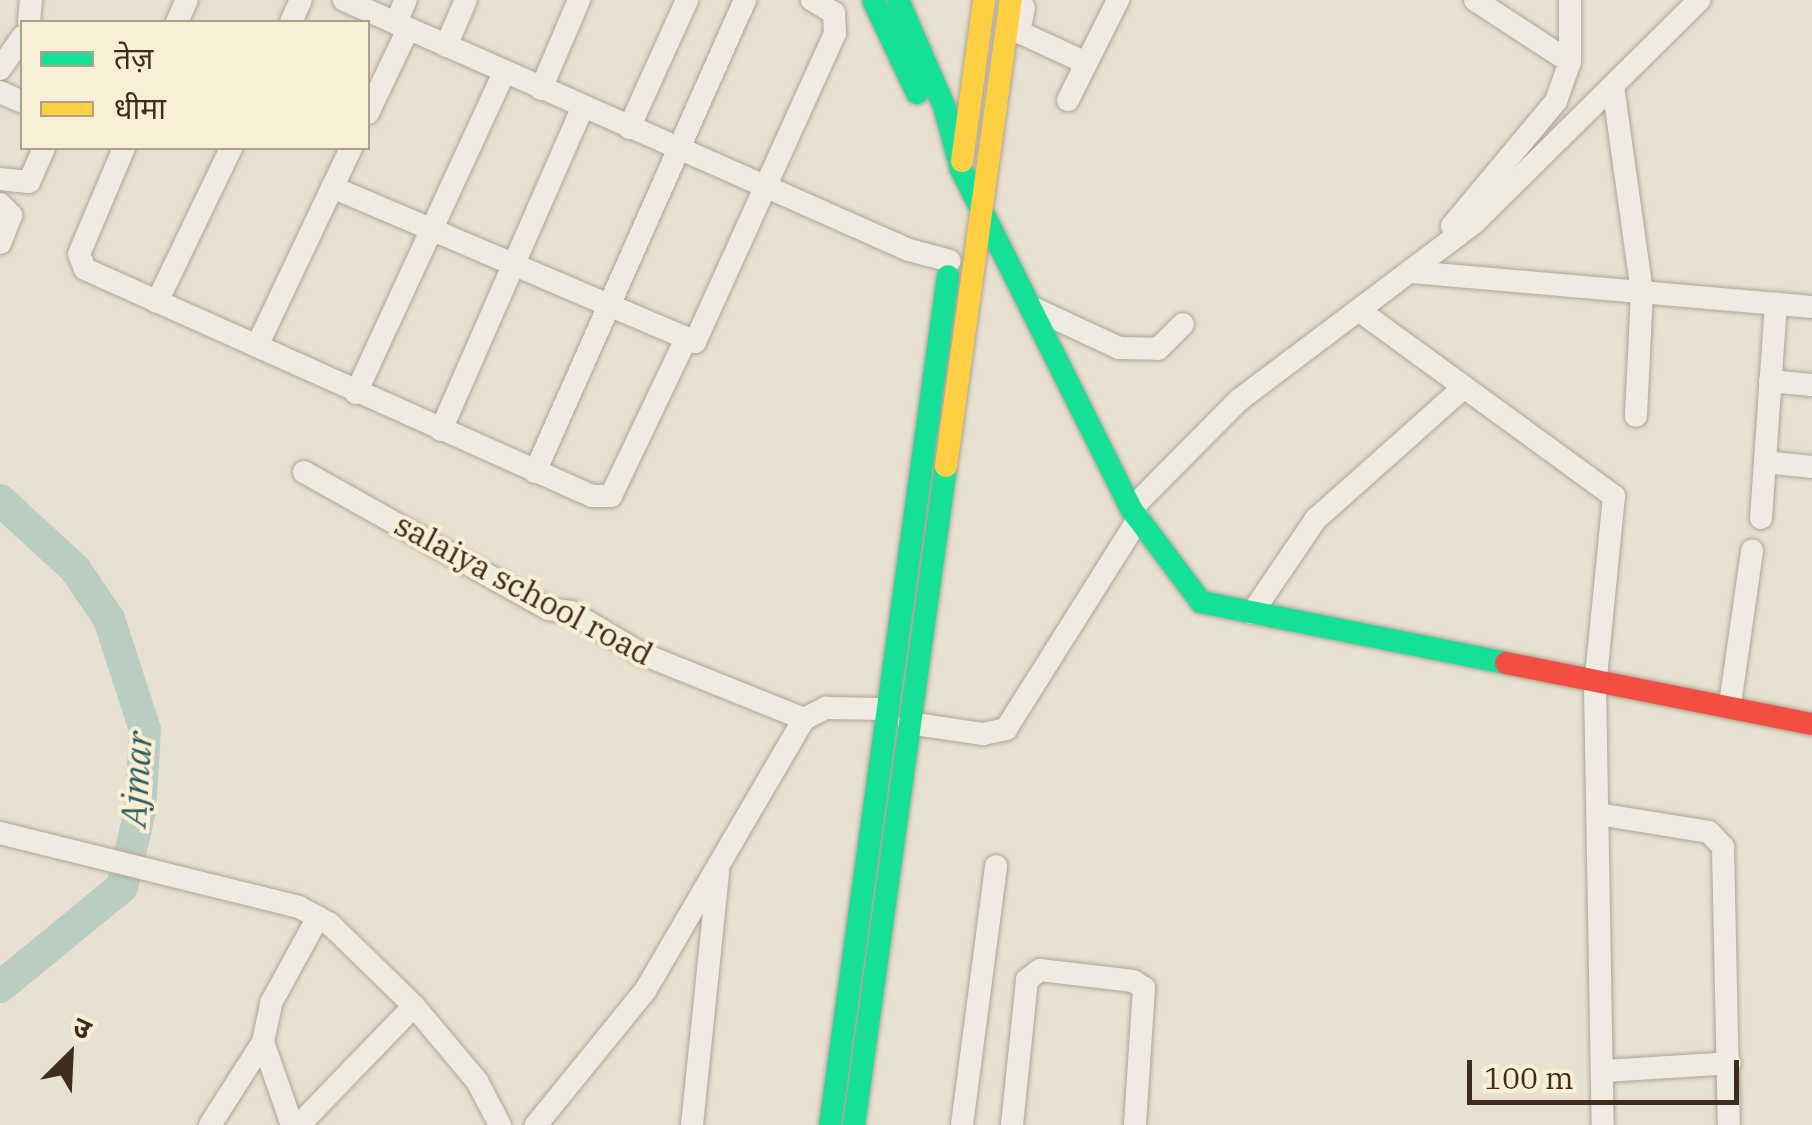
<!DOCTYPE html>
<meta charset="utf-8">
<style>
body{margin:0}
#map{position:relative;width:1812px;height:1125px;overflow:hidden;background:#e8e0d0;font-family:"IBM Plex Serif","Noto Sans Devanagari",serif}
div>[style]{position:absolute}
.river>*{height:32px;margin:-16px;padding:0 16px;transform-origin:16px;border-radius:16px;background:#bacdc2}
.roads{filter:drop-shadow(0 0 2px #ada598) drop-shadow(0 0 2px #ada598)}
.street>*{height:22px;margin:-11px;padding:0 11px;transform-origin:11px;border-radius:11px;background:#f0ebe2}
.fast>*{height:22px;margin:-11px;padding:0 11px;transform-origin:11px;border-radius:11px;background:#16e098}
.slow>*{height:22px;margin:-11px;padding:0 11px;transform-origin:11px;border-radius:11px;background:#ffcf43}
.jam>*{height:22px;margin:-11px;padding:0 11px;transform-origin:11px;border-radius:11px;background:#f24e42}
span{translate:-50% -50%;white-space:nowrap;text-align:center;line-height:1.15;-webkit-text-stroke:8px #f9eed6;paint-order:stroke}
.street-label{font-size:32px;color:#3e2d1e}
.water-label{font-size:35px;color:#2c5f5b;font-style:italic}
.legend{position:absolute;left:20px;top:20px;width:350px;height:130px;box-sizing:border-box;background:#f9eed6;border:2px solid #aea18c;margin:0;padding:12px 18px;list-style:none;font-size:30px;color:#3e2d1e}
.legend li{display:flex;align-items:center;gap:20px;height:50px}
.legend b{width:50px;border:2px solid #aea18c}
.north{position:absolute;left:20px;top:1005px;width:100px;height:100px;-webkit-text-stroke:8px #f9eed6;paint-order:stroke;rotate:24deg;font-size:28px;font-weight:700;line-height:40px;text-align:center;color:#3e2d1e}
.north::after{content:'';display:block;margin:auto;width:35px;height:45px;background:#3e2d1e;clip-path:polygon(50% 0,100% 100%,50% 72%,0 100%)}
.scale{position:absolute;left:1467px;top:1060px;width:272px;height:45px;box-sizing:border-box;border:5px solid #3e2d1e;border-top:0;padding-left:12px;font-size:30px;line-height:35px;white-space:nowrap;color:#3e2d1e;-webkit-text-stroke:8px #f9eed6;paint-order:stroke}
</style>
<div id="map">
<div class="river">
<i style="left:0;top:500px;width:102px;rotate:42.6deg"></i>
<i style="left:75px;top:569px;width:60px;rotate:55.8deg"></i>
<i style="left:109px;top:619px;width:117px;rotate:72deg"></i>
<i style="left:145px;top:730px;width:81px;rotate:93.5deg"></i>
<i style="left:140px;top:811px;width:78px;rotate:103.3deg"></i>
<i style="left:122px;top:887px;width:158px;rotate:140.7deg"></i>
</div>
<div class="roads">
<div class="street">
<i style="left:344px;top:0;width:618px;rotate:23.87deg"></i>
<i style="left:909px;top:250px;width:42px;rotate:15deg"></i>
<i style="left:1475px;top:0;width:113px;rotate:33.1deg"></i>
<i style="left:1024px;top:8px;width:25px;rotate:102deg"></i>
<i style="left:1019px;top:32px;width:74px;rotate:24.8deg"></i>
<i style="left:29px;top:22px;width:22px;rotate:-85deg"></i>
<i style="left:177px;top:22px;width:24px;rotate:-66deg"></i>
<i style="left:291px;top:22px;width:24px;rotate:-66deg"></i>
<i style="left:396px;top:23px;width:25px;rotate:-67deg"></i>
<i style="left:446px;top:46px;width:50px;rotate:-66.5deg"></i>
<i style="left:0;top:69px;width:39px;rotate:-55deg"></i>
<i style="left:1613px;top:86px;width:208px;rotate:82deg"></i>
<i style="left:1642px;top:292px;width:124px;rotate:92.8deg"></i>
<i style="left:541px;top:89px;width:97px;rotate:-66.9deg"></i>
<i style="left:0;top:92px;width:24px;rotate:24deg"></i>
<i style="left:1068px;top:100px;width:112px;rotate:-63.4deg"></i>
<i style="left:368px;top:113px;width:93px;rotate:-64.5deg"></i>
<i style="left:629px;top:128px;width:141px;rotate:-65.6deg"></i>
<i style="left:124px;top:148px;width:115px;rotate:113deg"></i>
<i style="left:79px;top:254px;width:16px;rotate:68deg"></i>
<i style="left:85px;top:269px;width:555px;rotate:24.12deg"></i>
<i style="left:592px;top:496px;width:19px"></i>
<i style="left:611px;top:496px;width:174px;rotate:-64.5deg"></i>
<i style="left:0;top:179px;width:29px;rotate:6deg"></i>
<i style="left:29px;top:182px;width:37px;rotate:-66deg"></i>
<i style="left:332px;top:187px;width:395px;rotate:23.1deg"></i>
<i style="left:695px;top:342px;width:339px;rotate:-65.6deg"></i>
<i style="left:835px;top:33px;width:20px;rotate:-93deg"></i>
<i style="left:834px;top:13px;width:26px;rotate:-149deg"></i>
<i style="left:0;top:204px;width:16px;rotate:45deg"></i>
<i style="left:11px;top:215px;width:30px;rotate:111deg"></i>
<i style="left:1452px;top:226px;width:163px;rotate:-50.2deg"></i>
<i style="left:1556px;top:101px;width:41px;rotate:-70.3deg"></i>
<i style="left:1570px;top:62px;width:62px;rotate:-90deg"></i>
<i style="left:1411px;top:272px;width:403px;rotate:5deg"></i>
<i style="left:157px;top:302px;width:171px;rotate:-64.3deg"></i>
<i style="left:1033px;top:308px;width:95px;rotate:24.9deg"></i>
<i style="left:1119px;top:348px;width:39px;rotate:1deg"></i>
<i style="left:1158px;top:349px;width:35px;rotate:-45deg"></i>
<i style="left:1360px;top:311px;width:314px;rotate:36.1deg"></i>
<i style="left:1614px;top:496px;width:190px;rotate:95.7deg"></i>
<i style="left:1595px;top:685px;width:440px;rotate:89deg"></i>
<i style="left:257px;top:346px;width:219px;rotate:-64.6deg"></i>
<i style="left:1770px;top:381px;width:42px;rotate:5.4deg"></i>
<i style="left:356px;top:393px;width:353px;rotate:-65.2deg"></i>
<i style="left:441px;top:430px;width:353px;rotate:-66.3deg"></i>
<i style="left:1765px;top:462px;width:47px;rotate:6.1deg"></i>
<i style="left:304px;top:472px;width:280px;rotate:29.3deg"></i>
<i style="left:548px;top:609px;width:23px;rotate:7deg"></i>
<i style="left:571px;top:612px;width:80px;rotate:30.7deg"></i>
<i style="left:640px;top:653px;width:177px;rotate:21.9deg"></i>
<i style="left:535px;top:472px;width:517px;rotate:-66.01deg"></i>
<i style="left:1131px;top:509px;width:153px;rotate:-45.3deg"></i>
<i style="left:1239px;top:400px;width:294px;rotate:-37deg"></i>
<i style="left:1474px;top:223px;width:317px;rotate:-44.7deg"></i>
<i style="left:1761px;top:518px;width:215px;rotate:-86deg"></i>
<i style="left:1252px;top:613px;width:114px;rotate:-55.8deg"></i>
<i style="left:1316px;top:519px;width:198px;rotate:-41.7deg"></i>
<i style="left:1730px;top:704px;width:155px;rotate:-81.8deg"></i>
<i style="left:909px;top:723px;width:75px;rotate:8.5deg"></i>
<i style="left:983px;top:734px;width:24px;rotate:-12deg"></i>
<i style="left:1006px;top:729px;width:249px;rotate:-57.8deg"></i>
<i style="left:1598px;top:814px;width:112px;rotate:9.2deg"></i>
<i style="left:1709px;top:832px;width:21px;rotate:47deg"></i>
<i style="left:1723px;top:847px;width:278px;rotate:88.8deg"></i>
<i style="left:0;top:833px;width:308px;rotate:13.9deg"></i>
<i style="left:299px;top:907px;width:35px;rotate:29deg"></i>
<i style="left:330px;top:924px;width:117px;rotate:44.3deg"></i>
<i style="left:414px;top:1006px;width:98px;rotate:50deg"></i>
<i style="left:477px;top:1081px;width:50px;rotate:62.4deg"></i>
<i style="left:1604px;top:1071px;width:126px;rotate:-3.6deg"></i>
<i style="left:210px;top:1125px;width:98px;rotate:-57.4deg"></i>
<i style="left:292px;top:1125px;width:88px;rotate:-109.3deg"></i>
<i style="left:263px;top:1042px;width:40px;rotate:-78deg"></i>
<i style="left:271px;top:1003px;width:98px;rotate:-61.3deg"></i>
<i style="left:299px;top:1125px;width:165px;rotate:-46deg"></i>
<i style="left:536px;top:1125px;width:173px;rotate:-50.9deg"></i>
<i style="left:645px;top:991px;width:315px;rotate:-59.7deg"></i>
<i style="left:804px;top:719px;width:25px;rotate:-27deg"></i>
<i style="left:826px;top:708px;width:58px;rotate:1deg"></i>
<i style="left:692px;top:1125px;width:254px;rotate:-84.1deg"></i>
<i style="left:962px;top:1125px;width:261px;rotate:-82.5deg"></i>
<i style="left:1012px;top:1125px;width:146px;rotate:-84.1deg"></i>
<i style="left:1027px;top:980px;width:16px;rotate:-38deg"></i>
<i style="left:1040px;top:970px;width:94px;rotate:6.7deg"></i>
<i style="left:1133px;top:981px;width:13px;rotate:32deg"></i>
<i style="left:1144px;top:988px;width:137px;rotate:93.8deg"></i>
</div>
<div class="fast">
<i style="left:873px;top:0;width:103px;rotate:64.7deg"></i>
<i style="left:898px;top:0;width:116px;rotate:66.5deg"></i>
<i style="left:944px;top:106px;width:65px;rotate:74.9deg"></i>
<i style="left:961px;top:169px;width:380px;rotate:63.4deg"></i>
<i style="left:1131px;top:509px;width:116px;rotate:53deg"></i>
<i style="left:1201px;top:602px;width:311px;rotate:11.3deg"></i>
<i style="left:830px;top:1125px;width:857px;rotate:-82.09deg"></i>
<i style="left:854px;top:1125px;width:665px;rotate:-82.05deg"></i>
</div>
<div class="slow">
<i style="left:962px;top:161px;width:162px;rotate:-82.2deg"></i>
<i style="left:946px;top:466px;width:471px;rotate:-82.1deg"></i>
</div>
<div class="jam">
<i style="left:1506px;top:663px;width:312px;rotate:11.3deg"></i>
</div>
</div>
<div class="street-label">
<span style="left:524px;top:589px;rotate:28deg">salaiya school road</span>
</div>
<div class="water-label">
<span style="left:136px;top:779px;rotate:-86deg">Ajmar</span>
</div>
<ul class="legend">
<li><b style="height:12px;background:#16e098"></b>तेज़</li>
<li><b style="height:12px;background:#ffcf43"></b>धीमा</li>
</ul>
<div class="north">उ</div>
<div class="scale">100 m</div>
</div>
